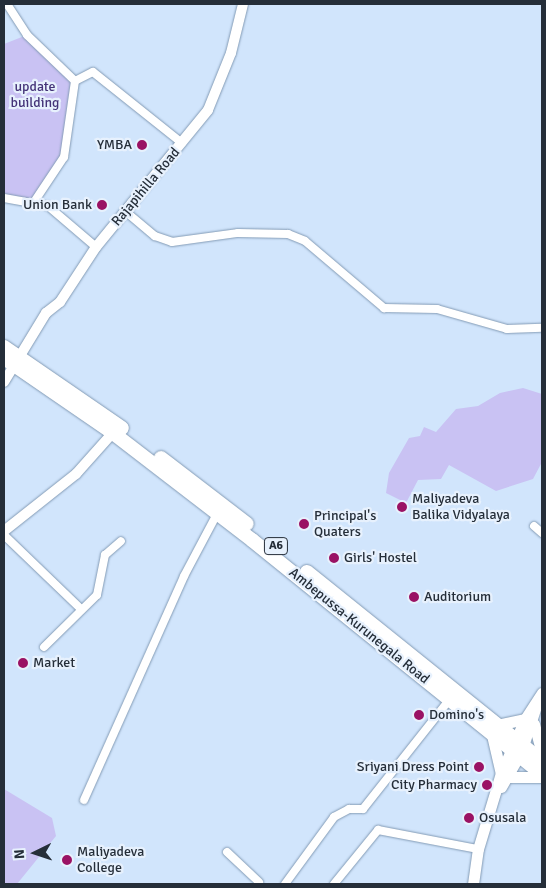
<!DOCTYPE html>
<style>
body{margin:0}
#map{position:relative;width:546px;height:888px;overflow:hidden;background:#d1e5fc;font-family:Signika,sans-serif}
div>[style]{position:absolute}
.green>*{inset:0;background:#c9c2f3}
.roads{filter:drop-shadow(0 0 1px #839bb5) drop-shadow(0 0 1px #839bb5)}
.street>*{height:8px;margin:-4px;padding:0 4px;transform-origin:4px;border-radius:4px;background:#fff}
.secondary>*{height:10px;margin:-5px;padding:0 5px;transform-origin:5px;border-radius:5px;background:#fff}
.primary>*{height:11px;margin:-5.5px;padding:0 5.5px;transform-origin:5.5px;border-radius:5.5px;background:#fff}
.highway>*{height:14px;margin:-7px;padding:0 7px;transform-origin:7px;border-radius:7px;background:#fff}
.dots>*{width:14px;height:14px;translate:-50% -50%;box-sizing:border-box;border:2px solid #e7f1fd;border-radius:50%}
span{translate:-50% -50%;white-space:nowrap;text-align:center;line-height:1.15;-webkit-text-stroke:4.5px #e7f1fd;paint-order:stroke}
.shield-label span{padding:1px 4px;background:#e7f1fd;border:1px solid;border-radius:4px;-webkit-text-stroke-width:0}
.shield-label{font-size:12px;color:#252e39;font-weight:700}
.park-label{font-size:14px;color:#443378}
.poi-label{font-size:14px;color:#252e39}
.right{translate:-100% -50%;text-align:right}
.left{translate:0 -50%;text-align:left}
.street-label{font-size:14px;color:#252e39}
.frame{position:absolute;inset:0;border:5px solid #252e39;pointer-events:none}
.north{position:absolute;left:10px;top:828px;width:50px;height:50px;-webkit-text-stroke:4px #e7f1fd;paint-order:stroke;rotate:266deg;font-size:14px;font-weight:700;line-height:20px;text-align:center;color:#252e39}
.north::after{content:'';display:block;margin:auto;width:18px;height:22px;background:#252e39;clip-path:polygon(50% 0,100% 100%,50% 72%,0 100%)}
</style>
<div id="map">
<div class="green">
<i style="clip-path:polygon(27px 35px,75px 81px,64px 157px,34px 202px,4px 198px,4px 44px)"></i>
<i style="clip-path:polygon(523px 388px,542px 394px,542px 462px,533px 479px,496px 491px,449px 465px,441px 479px,418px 480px,406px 503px,386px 493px,389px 473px,409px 438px,420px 436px,424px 427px,436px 432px,456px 409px,478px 406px,500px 393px)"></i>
<i style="clip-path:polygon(4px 789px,52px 818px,56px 836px,17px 884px,4px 884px)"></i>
</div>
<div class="roads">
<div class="street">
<i style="left:7px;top:4px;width:37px;rotate:57deg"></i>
<i style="left:27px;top:35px;width:66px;rotate:43.8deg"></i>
<i style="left:75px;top:81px;width:77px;rotate:98.2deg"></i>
<i style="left:64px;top:157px;width:54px;rotate:123.7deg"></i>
<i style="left:75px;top:81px;width:20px;rotate:-27deg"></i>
<i style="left:93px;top:72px;width:114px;rotate:38.6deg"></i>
<i style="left:4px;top:198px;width:45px;rotate:10.3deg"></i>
<i style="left:48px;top:206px;width:63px;rotate:40.5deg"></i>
<i style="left:125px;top:211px;width:39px;rotate:40deg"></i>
<i style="left:155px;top:236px;width:18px;rotate:19deg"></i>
<i style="left:172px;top:242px;width:67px;rotate:-7.8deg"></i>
<i style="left:238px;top:233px;width:50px;rotate:1.1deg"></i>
<i style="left:288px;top:234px;width:18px;rotate:22deg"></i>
<i style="left:305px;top:241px;width:104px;rotate:40.3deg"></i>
<i style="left:384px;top:308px;width:53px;rotate:1.1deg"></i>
<i style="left:437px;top:309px;width:73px;rotate:15.9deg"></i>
<i style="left:507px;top:329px;width:35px;rotate:-2deg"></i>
<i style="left:534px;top:526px;width:11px;rotate:41deg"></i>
<i style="left:4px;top:535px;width:107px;rotate:43.9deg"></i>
<i style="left:44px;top:647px;width:74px;rotate:-44.5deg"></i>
<i style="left:97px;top:595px;width:41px;rotate:-78.7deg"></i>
<i style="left:105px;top:555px;width:21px;rotate:-41deg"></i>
<i style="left:84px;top:800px;width:245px;rotate:-65.9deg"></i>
<i style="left:184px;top:576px;width:70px;rotate:-62deg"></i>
<i style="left:227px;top:852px;width:44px;rotate:43.2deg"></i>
<i style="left:285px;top:884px;width:83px;rotate:-53.8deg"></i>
<i style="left:334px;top:817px;width:17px;rotate:-28deg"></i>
<i style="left:349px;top:809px;width:14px"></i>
<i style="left:363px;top:809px;width:139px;rotate:-51.7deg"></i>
<i style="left:334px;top:884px;width:70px;rotate:-50.8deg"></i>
<i style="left:378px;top:830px;width:102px;rotate:10.8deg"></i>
</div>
<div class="secondary">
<i style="left:4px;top:382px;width:81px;rotate:-58.7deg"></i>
<i style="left:46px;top:313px;width:18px;rotate:-38deg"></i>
<i style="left:60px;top:302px;width:66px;rotate:-56.8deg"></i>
<i style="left:96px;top:247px;width:177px;rotate:-50.7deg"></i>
<i style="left:208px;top:110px;width:61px;rotate:-68deg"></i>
<i style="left:231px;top:53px;width:50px;rotate:-76.2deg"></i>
<i style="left:4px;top:531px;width:92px;rotate:-38.4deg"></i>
<i style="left:76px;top:474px;width:62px;rotate:-48.3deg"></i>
</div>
<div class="primary">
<i style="left:534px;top:724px;width:31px;rotate:75deg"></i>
<i style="left:497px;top:725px;width:29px;rotate:-12deg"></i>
<i style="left:492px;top:735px;width:39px;rotate:77deg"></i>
<i style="left:508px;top:777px;width:34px"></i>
<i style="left:501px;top:787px;width:40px;rotate:-60.3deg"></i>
<i style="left:521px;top:752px;width:48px;rotate:-71.9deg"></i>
<i style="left:473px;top:884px;width:35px;rotate:-82deg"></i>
<i style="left:478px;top:849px;width:79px;rotate:-73.2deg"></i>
<i style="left:501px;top:773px;width:59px;rotate:-66deg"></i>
<i style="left:525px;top:719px;width:31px;rotate:-57deg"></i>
</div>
<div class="highway">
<i style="left:4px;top:347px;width:143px;rotate:34.5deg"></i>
<i style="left:4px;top:358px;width:132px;rotate:34.5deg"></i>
<i style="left:113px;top:433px;width:175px;rotate:37.6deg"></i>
<i style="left:252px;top:540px;width:373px;rotate:38.9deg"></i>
<i style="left:161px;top:458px;width:108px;rotate:37.5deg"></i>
<i style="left:307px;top:572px;width:302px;rotate:38.8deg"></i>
</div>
</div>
<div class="dots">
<i style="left:142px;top:145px;background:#9a1264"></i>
<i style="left:102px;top:205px;background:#9a1264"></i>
<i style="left:402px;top:507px;background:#9a1264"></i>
<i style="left:304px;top:524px;background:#9a1264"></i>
<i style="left:334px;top:558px;background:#9a1264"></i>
<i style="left:414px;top:597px;background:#9a1264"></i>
<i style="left:23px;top:663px;background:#9a1264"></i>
<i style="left:419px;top:715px;background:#9a1264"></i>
<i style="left:479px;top:767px;background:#9a1264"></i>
<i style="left:487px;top:785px;background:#9a1264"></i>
<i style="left:469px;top:818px;background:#9a1264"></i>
<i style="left:67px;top:860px;background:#9a1264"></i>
</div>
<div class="shield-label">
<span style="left:276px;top:546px">A6</span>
</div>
<div class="park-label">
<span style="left:35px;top:95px">update<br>building</span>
</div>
<div class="poi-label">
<span class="right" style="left:132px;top:145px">YMBA</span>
<span class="right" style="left:92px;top:205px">Union Bank</span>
<span class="left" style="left:412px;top:507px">Maliyadeva<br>Balika Vidyalaya</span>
<span class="left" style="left:314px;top:524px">Principal's<br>Quaters</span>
<span class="left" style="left:344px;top:558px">Girls' Hostel</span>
<span class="left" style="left:424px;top:597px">Auditorium</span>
<span class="left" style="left:33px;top:663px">Market</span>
<span class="left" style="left:429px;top:715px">Domino's</span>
<span class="right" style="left:469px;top:767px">Sriyani Dress Point</span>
<span class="right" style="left:477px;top:785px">City Pharmacy</span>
<span class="left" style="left:479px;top:818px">Osusala</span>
<span class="left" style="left:77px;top:860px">Maliyadeva<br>College</span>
</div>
<div class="street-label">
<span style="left:146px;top:187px;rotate:-50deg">Rajapihilla Road</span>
<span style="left:359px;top:626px;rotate:39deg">Ambepussa-Kurunegala Road</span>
</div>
<div class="frame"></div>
<div class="north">N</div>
</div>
